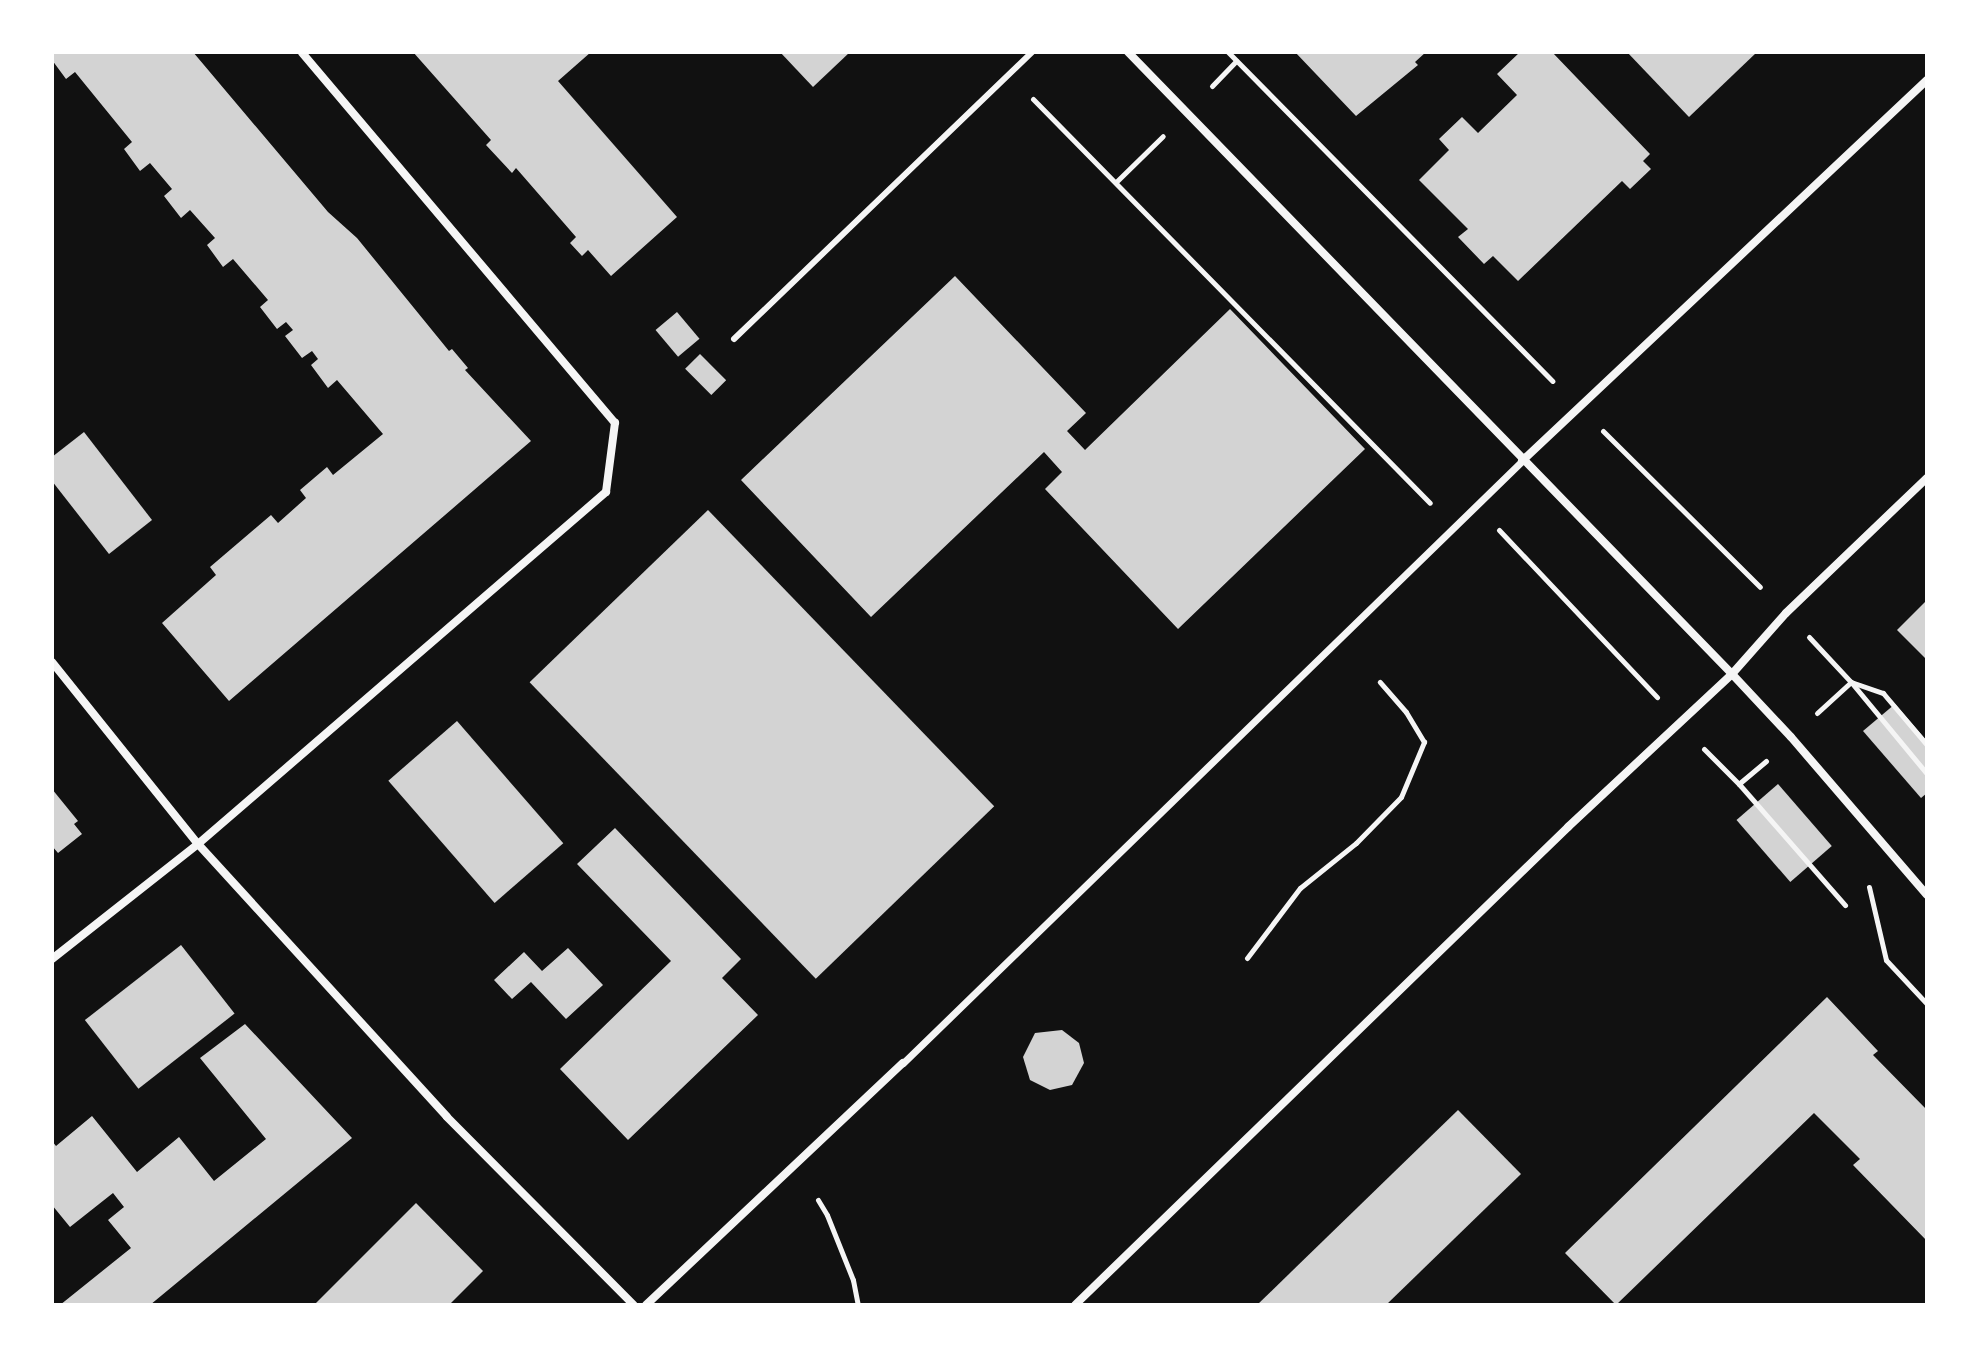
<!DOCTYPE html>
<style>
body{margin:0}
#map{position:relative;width:1979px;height:1357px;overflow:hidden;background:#111;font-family:Barlow,sans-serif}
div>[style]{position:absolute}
.building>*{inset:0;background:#d3d3d3;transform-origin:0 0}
.path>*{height:5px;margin:-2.5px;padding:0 2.5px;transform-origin:2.5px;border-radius:2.5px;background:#f5f5f5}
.service>*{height:6px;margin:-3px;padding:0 3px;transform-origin:3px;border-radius:3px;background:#f5f5f5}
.pedestrian>*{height:7px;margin:-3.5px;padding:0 3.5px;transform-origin:3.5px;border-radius:3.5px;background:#f5f5f5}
.minor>*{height:8px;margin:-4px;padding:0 4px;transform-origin:4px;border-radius:4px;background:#f5f5f5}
span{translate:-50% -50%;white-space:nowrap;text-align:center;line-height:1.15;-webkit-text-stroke:8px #fff;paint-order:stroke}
.frame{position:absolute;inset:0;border:54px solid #fff;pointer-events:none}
</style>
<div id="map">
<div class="building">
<i style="clip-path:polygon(52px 52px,193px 52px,328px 212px,357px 238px,449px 351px,452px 349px,468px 368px,465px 370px,531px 441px,229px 701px,162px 623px,216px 575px,210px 567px,271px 515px,278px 523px,306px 498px,300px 490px,327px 467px,333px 475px,383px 434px,337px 380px,328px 388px,311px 365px,318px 359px,312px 351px,302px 358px,285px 336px,293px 330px,286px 322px,277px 329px,260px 307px,268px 300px,233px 259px,223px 267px,207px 245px,215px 238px,190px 210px,181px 218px,164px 196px,172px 189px,150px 163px,140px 171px,124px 149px,132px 142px,75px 72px,66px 79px,52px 60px)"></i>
<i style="clip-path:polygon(413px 52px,591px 52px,558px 81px,677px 217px,611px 276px,588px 250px,582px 256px,570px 243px,576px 237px,516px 168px,512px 173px,486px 145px,491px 140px)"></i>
<i style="clip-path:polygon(780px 52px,850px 52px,813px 87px)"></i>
<i style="clip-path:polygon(1295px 52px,1426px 52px,1415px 62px,1418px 65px,1356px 116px)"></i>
<i style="clip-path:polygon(1520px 52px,1552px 52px,1650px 154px,1643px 161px,1651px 169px,1630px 189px,1622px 181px,1518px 281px,1493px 256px,1484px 264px,1458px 237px,1468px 229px,1419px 180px,1449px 150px,1439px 139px,1462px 117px,1478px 133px,1517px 95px,1497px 74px)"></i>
<i style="clip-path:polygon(1627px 52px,1757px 52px,1689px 117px)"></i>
<i style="clip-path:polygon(955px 276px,1086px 413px,1067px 431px,1085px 450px,1230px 309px,1365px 449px,1178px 629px,1045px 489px,1062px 472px,1044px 452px,871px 617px,741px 480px)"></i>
<i style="left:677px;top:312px;width:35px;height:28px;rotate:50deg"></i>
<i style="left:700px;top:354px;width:37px;height:21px;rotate:45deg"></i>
<i style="clip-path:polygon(84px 432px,152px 520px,109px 554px,52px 481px,52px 457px)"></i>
<i style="left:708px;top:510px;width:412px;height:248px;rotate:46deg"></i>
<i style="clip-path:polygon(1927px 600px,1927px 660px,1897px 630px)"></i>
<i style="clip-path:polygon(1895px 704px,1927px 741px,1927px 793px,1921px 798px,1863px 731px)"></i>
<i style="left:457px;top:721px;width:162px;height:91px;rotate:49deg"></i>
<i style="left:1778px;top:784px;width:82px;height:55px;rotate:49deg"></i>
<i style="clip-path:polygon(52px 789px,78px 821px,74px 824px,82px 834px,58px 853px,52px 846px)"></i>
<i style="clip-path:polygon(615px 828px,741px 959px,722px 978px,758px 1015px,628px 1140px,560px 1069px,671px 961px,577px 864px)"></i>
<i style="left:181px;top:945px;width:87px;height:122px;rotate:52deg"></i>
<i style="clip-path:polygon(568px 948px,603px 985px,566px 1019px,531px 982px,512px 999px,494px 980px,524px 952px,542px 971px)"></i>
<i style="clip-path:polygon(1827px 997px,1878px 1051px,1873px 1055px,1927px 1110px,1927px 1241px,1853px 1165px,1860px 1159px,1814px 1113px,1616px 1305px,1565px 1253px)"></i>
<i style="clip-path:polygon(245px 1024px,352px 1138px,150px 1305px,60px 1305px,131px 1248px,108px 1220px,124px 1207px,113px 1193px,70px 1227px,52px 1205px,52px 1141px,56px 1146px,92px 1116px,137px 1172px,179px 1137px,214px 1181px,266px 1139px,200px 1058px)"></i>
<i style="clip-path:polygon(1062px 1030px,1079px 1043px,1084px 1063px,1072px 1085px,1050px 1090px,1030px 1080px,1023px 1057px,1035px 1033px)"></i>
<i style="clip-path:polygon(1458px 1110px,1521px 1174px,1386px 1305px,1257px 1305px)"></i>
<i style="clip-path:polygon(416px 1203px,483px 1271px,449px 1305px,314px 1305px)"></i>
</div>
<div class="path">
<i style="left:1228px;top:52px;width:462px;rotate:45.4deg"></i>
<i style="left:1212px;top:86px;width:35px;rotate:-46deg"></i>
<i style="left:1033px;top:99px;width:566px;rotate:45.5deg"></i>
<i style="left:1117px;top:181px;width:64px;rotate:-44.4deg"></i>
<i style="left:1603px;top:431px;width:221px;rotate:44.8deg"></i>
<i style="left:1499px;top:530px;width:230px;rotate:46.6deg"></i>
<i style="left:1809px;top:637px;width:62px;rotate:47deg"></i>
<i style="left:1851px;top:682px;width:34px;rotate:19deg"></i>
<i style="left:1883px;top:693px;width:68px;rotate:49.8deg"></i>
<i style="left:1817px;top:713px;width:46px;rotate:-42.4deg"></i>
<i style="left:1851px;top:682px;width:119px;rotate:50.4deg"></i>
<i style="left:1704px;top:749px;width:49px;rotate:45deg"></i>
<i style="left:1766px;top:761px;width:35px;rotate:140deg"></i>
<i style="left:1739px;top:784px;width:161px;rotate:48.8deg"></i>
<i style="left:1869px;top:887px;width:75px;rotate:76.9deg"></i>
<i style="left:1886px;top:960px;width:60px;rotate:47deg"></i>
<i style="left:1247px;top:958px;width:88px;rotate:-52.9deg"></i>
<i style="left:1300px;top:888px;width:72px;rotate:-38.8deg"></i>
<i style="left:1356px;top:843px;width:64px;rotate:-45.6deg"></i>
<i style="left:1401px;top:797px;width:60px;rotate:-67.3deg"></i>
<i style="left:1424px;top:742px;width:35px;rotate:-121deg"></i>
<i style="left:1406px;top:712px;width:40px;rotate:-131deg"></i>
<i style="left:818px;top:1200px;width:17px;rotate:59deg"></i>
<i style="left:827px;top:1215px;width:70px;rotate:68.2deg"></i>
<i style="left:853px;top:1280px;width:25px;rotate:79deg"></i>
</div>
<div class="service">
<i style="left:734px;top:339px;width:414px;rotate:-43.9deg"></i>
</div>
<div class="pedestrian">
<i style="left:903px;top:1063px;width:863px;rotate:-44.2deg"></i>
</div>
<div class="minor">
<i style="left:1128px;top:52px;width:867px;rotate:45.84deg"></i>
<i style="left:1732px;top:674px;width:86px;rotate:46.9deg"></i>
<i style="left:1791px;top:737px;width:208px;rotate:49.3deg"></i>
<i style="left:1522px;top:461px;width:556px;rotate:-43.25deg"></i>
<i style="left:52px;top:662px;width:233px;rotate:51.3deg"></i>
<i style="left:198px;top:844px;width:369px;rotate:47.6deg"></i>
<i style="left:447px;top:1117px;width:265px;rotate:45.2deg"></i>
<i style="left:52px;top:959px;width:186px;rotate:-38.2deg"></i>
<i style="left:198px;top:844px;width:539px;rotate:-40.79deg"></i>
<i style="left:606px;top:492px;width:70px;rotate:-82.6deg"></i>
<i style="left:615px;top:423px;width:485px;rotate:-130.2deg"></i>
<i style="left:646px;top:1305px;width:353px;rotate:-43.3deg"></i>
<i style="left:1075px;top:1305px;width:687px;rotate:-44.11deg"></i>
<i style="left:1568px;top:827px;width:224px;rotate:-43deg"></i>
<i style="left:1732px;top:674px;width:81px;rotate:-48.5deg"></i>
<i style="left:1786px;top:613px;width:195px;rotate:-43.8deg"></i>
</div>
<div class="frame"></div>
</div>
